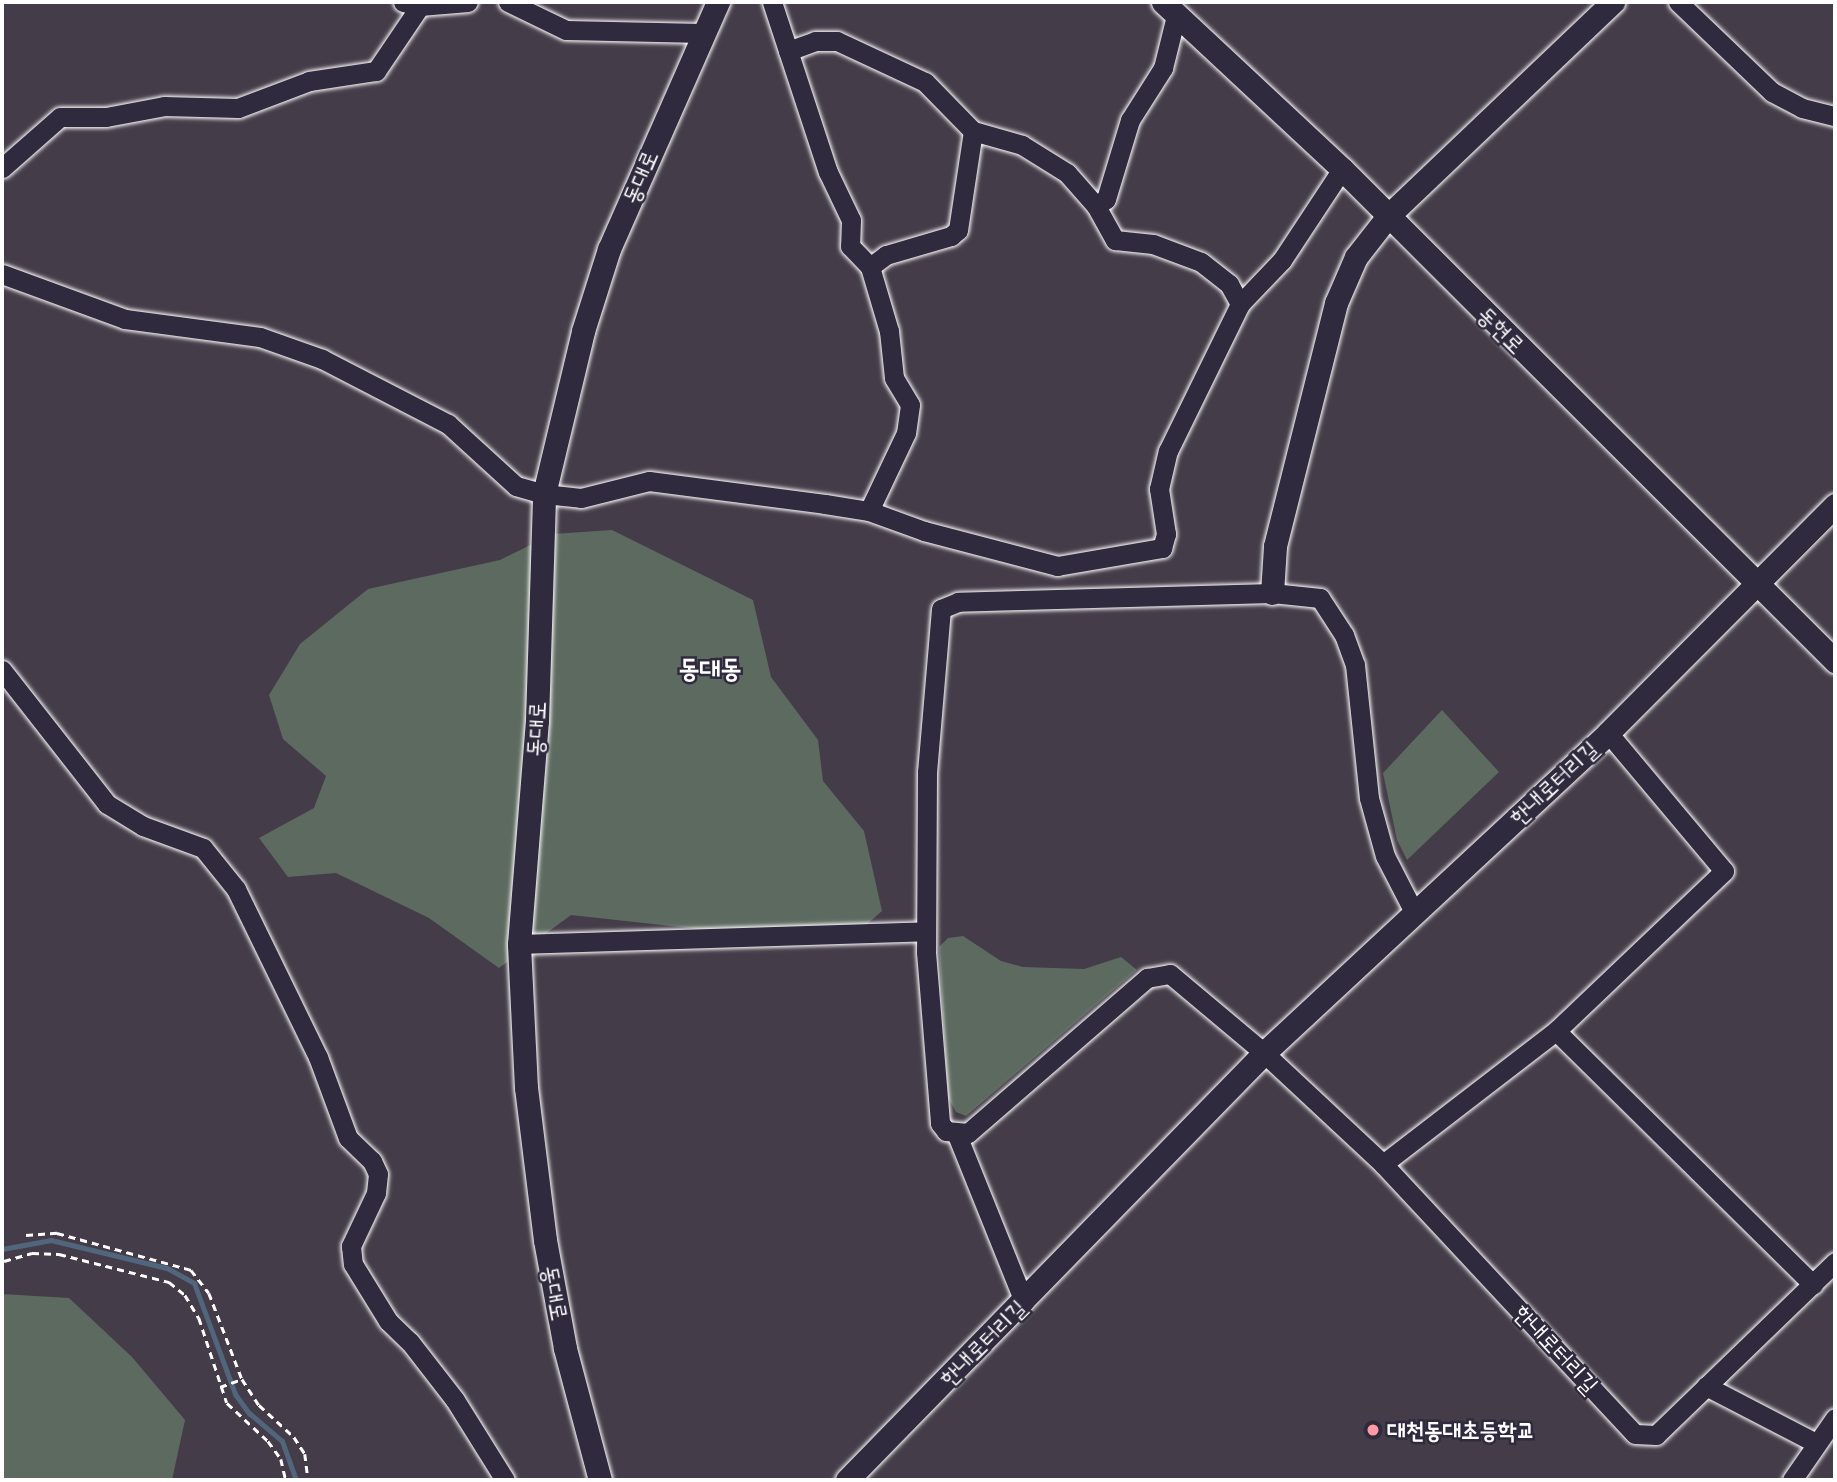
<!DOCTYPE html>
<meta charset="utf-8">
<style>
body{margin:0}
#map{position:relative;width:1837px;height:1482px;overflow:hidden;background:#443c48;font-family:Itim,"Poor Story",sans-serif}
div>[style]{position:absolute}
.green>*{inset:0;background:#5d6a60}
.stream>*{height:5px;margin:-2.5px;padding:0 2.5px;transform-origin:2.5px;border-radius:2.5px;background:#51667c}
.path>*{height:2.5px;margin-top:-1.25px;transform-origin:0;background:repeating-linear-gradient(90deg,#fff 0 7px,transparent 0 12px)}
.roads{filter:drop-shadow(0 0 2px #fff) drop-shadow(0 0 2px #fff)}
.minor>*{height:19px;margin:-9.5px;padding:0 9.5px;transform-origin:9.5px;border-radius:9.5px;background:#2f2a3d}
.tertiary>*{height:23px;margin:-11.5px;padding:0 11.5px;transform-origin:11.5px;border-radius:11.5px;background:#2f2a3d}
.dots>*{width:19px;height:19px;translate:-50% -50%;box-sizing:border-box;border:4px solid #2f2a3d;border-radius:50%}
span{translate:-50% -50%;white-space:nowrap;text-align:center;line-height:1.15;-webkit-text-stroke:5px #2f2a3d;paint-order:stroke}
.street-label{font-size:23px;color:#fff}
.poi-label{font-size:23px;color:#fff;font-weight:700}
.left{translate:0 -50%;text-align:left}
.quarter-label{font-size:26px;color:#fff;font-weight:700}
.frame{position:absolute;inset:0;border:4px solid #fff;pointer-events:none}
</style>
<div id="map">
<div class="green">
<i style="clip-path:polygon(612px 530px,753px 600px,771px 677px,818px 740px,823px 781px,864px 831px,882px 911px,843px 945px,571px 915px,499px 968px,429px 918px,336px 873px,288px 877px,259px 838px,314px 808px,326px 776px,283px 739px,269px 695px,300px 644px,368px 589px,500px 560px,553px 534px)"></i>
<i style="clip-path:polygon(1442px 710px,1499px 772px,1407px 860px,1397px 840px,1383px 773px)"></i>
<i style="clip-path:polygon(963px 936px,1001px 961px,1023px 967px,1084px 969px,1121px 957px,1137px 970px,966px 1116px,956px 1112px,948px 1097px,939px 947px,948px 938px)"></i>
<i style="clip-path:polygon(2px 1294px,69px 1298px,132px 1357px,185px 1420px,172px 1480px,2px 1480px)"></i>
</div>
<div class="stream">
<i style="left:2px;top:1249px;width:50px;rotate:-10.4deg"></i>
<i style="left:51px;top:1240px;width:119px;rotate:13.6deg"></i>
<i style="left:167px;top:1268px;width:31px;rotate:29deg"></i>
<i style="left:194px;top:1283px;width:118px;rotate:69.7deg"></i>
<i style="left:235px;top:1394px;width:24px;rotate:54deg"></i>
<i style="left:249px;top:1413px;width:43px;rotate:40.3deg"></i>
<i style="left:282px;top:1441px;width:41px;rotate:70.3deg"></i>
</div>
<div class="path">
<i style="left:26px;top:1235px;width:31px;rotate:-4deg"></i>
<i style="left:57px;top:1233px;width:139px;rotate:15.4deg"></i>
<i style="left:191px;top:1270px;width:29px;rotate:52deg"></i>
<i style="left:209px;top:1293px;width:92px;rotate:69deg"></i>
<i style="left:242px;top:1379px;width:31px;rotate:57deg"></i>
<i style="left:259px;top:1405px;width:47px;rotate:42.4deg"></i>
<i style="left:294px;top:1437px;width:20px;rotate:57deg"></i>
<i style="left:305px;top:1454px;width:26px;rotate:83deg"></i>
<i style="left:4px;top:1261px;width:29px;rotate:-16deg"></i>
<i style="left:32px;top:1253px;width:27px;rotate:2deg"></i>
<i style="left:59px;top:1254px;width:114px;rotate:14.3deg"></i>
<i style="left:169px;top:1282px;width:21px;rotate:39deg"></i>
<i style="left:185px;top:1295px;width:27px;rotate:59deg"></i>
<i style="left:199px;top:1318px;width:89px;rotate:71.8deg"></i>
<i style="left:227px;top:1403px;width:56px;rotate:42.8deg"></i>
<i style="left:268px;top:1441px;width:22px;rotate:54deg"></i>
<i style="left:281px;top:1459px;width:22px;rotate:77deg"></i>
<i style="left:220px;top:1387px;width:23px;rotate:-20deg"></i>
</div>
<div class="roads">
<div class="minor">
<i style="left:403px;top:2px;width:17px;rotate:13deg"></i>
<i style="left:420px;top:6px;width:48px;rotate:-4.8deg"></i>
<i style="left:508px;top:2px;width:64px;rotate:25.8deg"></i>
<i style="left:566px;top:30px;width:136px;rotate:1.3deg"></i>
<i style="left:772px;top:2px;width:179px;rotate:71.8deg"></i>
<i style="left:828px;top:172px;width:53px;rotate:64.4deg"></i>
<i style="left:851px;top:220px;width:26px;rotate:92deg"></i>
<i style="left:850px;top:246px;width:29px;rotate:46deg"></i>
<i style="left:870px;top:267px;width:67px;rotate:73.5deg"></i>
<i style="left:889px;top:331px;width:47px;rotate:83.9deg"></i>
<i style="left:894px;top:378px;width:31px;rotate:59deg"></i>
<i style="left:910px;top:405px;width:28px;rotate:98deg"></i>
<i style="left:906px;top:433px;width:86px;rotate:115.4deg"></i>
<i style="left:1678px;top:2px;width:130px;rotate:43.8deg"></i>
<i style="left:1772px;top:92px;width:34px;rotate:28deg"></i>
<i style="left:1802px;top:108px;width:34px;rotate:14deg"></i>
<i style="left:788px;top:51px;width:29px;rotate:-20deg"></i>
<i style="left:815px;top:41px;width:22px"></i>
<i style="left:837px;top:41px;width:97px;rotate:25deg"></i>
<i style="left:925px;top:82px;width:69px;rotate:45.6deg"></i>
<i style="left:973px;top:131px;width:51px;rotate:15.9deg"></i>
<i style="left:1022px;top:145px;width:53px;rotate:31.9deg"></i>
<i style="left:1067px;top:173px;width:44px;rotate:48.7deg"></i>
<i style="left:1096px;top:206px;width:39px;rotate:61deg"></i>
<i style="left:1115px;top:240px;width:38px;rotate:6deg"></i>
<i style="left:1153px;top:244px;width:51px;rotate:20.6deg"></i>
<i style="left:1201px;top:262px;width:36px;rotate:38deg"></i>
<i style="left:1229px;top:284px;width:23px;rotate:61deg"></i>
<i style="left:2px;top:168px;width:77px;rotate:-41.3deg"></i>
<i style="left:60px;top:117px;width:46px"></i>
<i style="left:106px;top:117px;width:59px;rotate:-10.7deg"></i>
<i style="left:164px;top:106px;width:74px;rotate:1.5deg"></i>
<i style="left:238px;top:108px;width:76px;rotate:-20.8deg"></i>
<i style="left:309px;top:81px;width:68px;rotate:-8.5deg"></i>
<i style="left:376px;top:71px;width:78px;rotate:-55.9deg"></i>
<i style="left:1096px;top:206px;width:12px;rotate:-35deg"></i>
<i style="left:1106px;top:199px;width:83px;rotate:-73.1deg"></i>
<i style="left:1130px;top:120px;width:62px;rotate:-57.6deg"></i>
<i style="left:1163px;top:68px;width:54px;rotate:-76deg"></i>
<i style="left:870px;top:267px;width:20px;rotate:-37deg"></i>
<i style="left:886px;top:255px;width:68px;rotate:-16.3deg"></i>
<i style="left:951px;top:236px;width:9px;rotate:-41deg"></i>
<i style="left:958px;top:230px;width:100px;rotate:-81.4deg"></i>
<i style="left:2px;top:274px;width:131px;rotate:20.1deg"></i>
<i style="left:125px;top:319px;width:136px;rotate:7.6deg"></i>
<i style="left:260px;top:337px;width:66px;rotate:19.5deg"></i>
<i style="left:322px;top:359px;width:142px;rotate:27.3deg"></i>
<i style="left:448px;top:424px;width:92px;rotate:42.4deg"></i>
<i style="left:516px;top:486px;width:29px;rotate:16deg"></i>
<i style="left:544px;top:494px;width:37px;rotate:6deg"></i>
<i style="left:581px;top:498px;width:70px;rotate:-14deg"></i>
<i style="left:649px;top:481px;width:177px;rotate:7.4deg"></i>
<i style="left:825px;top:504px;width:45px;rotate:9deg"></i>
<i style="left:869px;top:511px;width:59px;rotate:20deg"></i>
<i style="left:924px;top:531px;width:138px;rotate:14.7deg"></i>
<i style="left:1057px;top:566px;width:107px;rotate:-9.7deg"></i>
<i style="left:1162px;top:548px;width:15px;rotate:-74deg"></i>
<i style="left:1166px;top:534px;width:46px;rotate:-98.8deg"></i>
<i style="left:1159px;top:489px;width:39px;rotate:-77deg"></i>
<i style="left:1168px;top:451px;width:164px;rotate:-63.9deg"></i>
<i style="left:1240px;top:304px;width:61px;rotate:-46.3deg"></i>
<i style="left:1282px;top:260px;width:109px;rotate:-56.6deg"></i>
<i style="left:2px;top:670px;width:170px;rotate:51.9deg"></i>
<i style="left:107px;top:804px;width:42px;rotate:31.4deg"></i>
<i style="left:143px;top:826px;width:64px;rotate:20.1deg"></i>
<i style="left:203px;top:848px;width:53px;rotate:51.2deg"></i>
<i style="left:236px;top:889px;width:187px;rotate:64deg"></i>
<i style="left:318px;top:1057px;width:86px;rotate:69.7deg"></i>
<i style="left:348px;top:1138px;width:33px;rotate:44deg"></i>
<i style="left:372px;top:1161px;width:14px;rotate:65deg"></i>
<i style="left:378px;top:1174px;width:19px;rotate:96deg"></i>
<i style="left:376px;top:1193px;width:59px;rotate:115.3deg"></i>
<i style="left:351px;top:1246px;width:18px;rotate:84deg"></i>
<i style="left:353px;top:1264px;width:67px;rotate:58.4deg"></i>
<i style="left:388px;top:1321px;width:30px;rotate:44deg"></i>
<i style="left:410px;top:1342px;width:73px;rotate:52.2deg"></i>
<i style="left:455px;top:1400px;width:94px;rotate:58deg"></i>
<i style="left:1415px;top:914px;width:65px;rotate:-117.3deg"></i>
<i style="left:1385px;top:856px;width:60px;rotate:-105.4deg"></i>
<i style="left:1369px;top:798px;width:134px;rotate:-96deg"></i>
<i style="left:1355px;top:665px;width:32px;rotate:-110deg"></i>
<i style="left:1344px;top:635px;width:44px;rotate:-123deg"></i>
<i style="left:1320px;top:598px;width:48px;rotate:-174.1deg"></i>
<i style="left:1272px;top:593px;width:314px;rotate:178.4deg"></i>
<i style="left:958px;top:602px;width:18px;rotate:158deg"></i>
<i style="left:941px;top:609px;width:164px;rotate:94.9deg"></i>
<i style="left:927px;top:772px;width:180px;rotate:90.3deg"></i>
<i style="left:926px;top:952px;width:172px;rotate:85.3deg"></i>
<i style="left:940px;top:1123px;width:10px;rotate:53deg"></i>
<i style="left:946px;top:1131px;width:22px;rotate:5deg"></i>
<i style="left:968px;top:1133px;width:237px;rotate:-40.9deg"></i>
<i style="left:1147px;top:978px;width:23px;rotate:-10deg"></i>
<i style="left:1170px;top:974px;width:123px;rotate:40deg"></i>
<i style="left:1264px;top:1053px;width:163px;rotate:43deg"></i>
<i style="left:1383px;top:1164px;width:369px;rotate:47deg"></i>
<i style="left:1635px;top:1434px;width:21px;rotate:3deg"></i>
<i style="left:1656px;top:1435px;width:249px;rotate:-44deg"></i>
<i style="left:519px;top:944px;width:407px;rotate:-1.8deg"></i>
<i style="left:1556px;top:1031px;width:361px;rotate:44.6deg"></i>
<i style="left:957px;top:1135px;width:180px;rotate:68.1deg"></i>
<i style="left:1383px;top:1164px;width:218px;rotate:-37.6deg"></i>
<i style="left:1556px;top:1031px;width:232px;rotate:-43.6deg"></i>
<i style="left:1724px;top:871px;width:180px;rotate:-130deg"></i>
<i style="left:1706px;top:1386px;width:124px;rotate:27.4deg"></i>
<i style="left:1792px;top:1480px;width:75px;rotate:-55.3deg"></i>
</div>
<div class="tertiary">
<i style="left:1163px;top:2px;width:245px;rotate:43deg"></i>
<i style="left:1342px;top:169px;width:697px;rotate:44.94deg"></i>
<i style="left:1272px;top:593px;width:47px;rotate:-86.3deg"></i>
<i style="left:1275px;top:546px;width:251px;rotate:-75.9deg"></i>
<i style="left:1336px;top:303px;width:50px;rotate:-66.5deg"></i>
<i style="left:1356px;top:257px;width:52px;rotate:-52deg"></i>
<i style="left:1388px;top:216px;width:311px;rotate:-43.6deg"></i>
<i style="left:600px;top:1480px;width:137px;rotate:-104.9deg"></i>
<i style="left:565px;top:1348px;width:110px;rotate:-100.5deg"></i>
<i style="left:545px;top:1240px;width:153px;rotate:-97.1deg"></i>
<i style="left:526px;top:1088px;width:144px;rotate:-92.8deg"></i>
<i style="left:519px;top:944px;width:224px;rotate:-85.4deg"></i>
<i style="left:537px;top:721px;width:227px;rotate:-88.2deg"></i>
<i style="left:544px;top:494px;width:168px;rotate:-76.5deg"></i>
<i style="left:583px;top:331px;width:86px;rotate:-72.4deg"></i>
<i style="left:609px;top:249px;width:270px;rotate:-66.2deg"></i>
<i style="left:847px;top:1480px;width:597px;rotate:-45.68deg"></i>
<i style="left:1264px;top:1053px;width:470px;rotate:-42.9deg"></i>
<i style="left:1608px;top:733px;width:322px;rotate:-45.1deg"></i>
</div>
</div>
<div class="dots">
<i style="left:1373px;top:1430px;background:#ff9aa2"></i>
</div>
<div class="street-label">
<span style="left:640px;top:177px;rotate:-67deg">동대로</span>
<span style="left:1501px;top:330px;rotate:45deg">동현로</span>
<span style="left:536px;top:729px;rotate:-87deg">동대로</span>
<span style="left:1554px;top:783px;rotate:-43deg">한내로터리길</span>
<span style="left:555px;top:1293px;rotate:79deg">동대로</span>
<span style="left:983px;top:1343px;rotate:-45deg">한내로터리길</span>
<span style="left:1556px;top:1349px;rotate:47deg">한내로터리길</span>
</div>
<div class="poi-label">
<span class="left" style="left:1387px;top:1430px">대천동대초등학교</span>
</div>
<div class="quarter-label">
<span style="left:710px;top:669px">동대동</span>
</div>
<div class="frame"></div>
</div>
